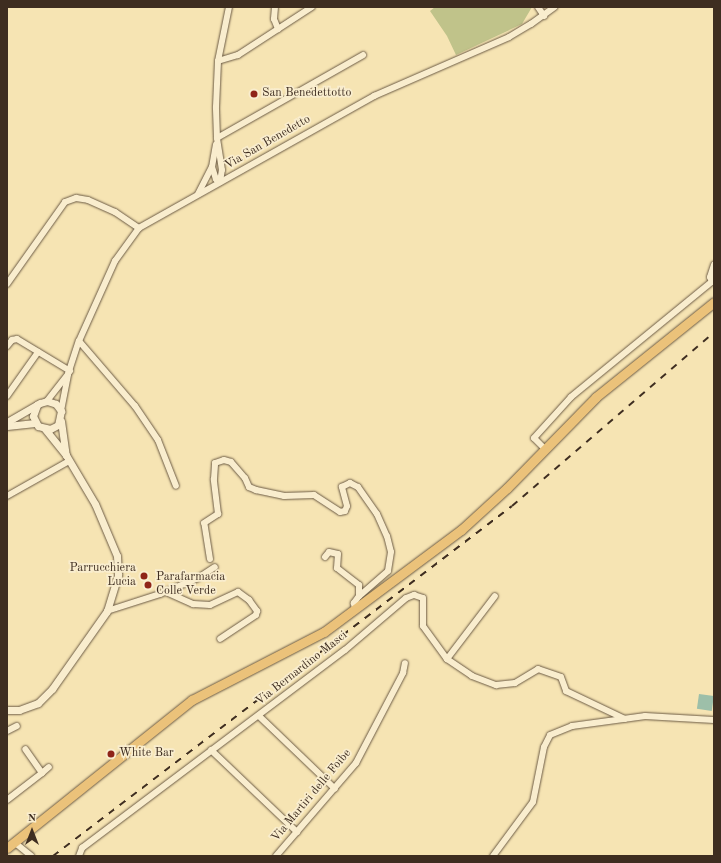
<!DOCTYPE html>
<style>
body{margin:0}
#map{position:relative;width:721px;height:863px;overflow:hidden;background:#f6e4b3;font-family:"Old Standard TT",serif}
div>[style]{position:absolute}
.green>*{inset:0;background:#c0c38a}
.water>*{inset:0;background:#9dbfa9;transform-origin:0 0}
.roads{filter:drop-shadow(0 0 1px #6c5b45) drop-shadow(0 0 1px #6c5b45)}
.minor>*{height:6px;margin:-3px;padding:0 3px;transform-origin:3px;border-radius:3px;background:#f9edce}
.tertiary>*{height:7px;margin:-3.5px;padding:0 3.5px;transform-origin:3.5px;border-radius:3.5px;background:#f9edce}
.primary>*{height:9px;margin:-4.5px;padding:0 4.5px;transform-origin:4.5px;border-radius:4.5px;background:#ebc27a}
.rail>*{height:2px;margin-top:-1px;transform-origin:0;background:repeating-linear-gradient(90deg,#3e2d20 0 7px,transparent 0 14px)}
.dots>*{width:11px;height:11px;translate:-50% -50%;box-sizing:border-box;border:2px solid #f9edce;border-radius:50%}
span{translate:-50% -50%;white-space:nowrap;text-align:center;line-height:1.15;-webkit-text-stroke:3.5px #f9edce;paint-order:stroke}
.poi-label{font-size:12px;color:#3e2d20}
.left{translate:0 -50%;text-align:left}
.right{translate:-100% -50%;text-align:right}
.street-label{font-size:12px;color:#3e2d20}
.frame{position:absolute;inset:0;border:8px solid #3e2d20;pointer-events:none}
.north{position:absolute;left:12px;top:811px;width:40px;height:40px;-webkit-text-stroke:3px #f9edce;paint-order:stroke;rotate:0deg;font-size:11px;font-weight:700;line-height:16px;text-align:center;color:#3e2d20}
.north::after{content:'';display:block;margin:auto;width:14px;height:18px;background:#3e2d20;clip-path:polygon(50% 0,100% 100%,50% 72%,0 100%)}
</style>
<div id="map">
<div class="green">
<i style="clip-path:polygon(435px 7px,532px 7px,522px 24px,456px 55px,447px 36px,430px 11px)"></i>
</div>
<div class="water">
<i style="left:699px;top:694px;width:15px;height:15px;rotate:8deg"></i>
</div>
<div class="roads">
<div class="minor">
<i style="left:275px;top:7px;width:12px;rotate:95deg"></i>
<i style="left:274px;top:19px;width:11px;rotate:68deg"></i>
<i style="left:538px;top:7px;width:11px;rotate:56deg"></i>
<i style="left:218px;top:61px;width:21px;rotate:-17deg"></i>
<i style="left:238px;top:55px;width:88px;rotate:-33deg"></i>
<i style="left:217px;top:138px;width:168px;rotate:-29.6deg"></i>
<i style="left:212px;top:167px;width:13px;rotate:72deg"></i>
<i style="left:216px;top:179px;width:5px;rotate:37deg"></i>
<i style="left:220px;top:182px;width:12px;rotate:-81deg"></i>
<i style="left:222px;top:170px;width:32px;rotate:-99deg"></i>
<i style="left:217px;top:138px;width:31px;rotate:-92deg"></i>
<i style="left:216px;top:107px;width:46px;rotate:-87.5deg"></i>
<i style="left:218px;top:61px;width:55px;rotate:-78.5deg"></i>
<i style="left:198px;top:194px;width:30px;rotate:-63deg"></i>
<i style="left:212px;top:167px;width:23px;rotate:-80deg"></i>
<i style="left:712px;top:282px;width:5px;rotate:-112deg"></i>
<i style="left:710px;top:277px;width:13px;rotate:-72deg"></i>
<i style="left:7px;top:284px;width:100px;rotate:-54.7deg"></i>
<i style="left:65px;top:202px;width:12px;rotate:-20deg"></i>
<i style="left:76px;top:198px;width:12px;rotate:9deg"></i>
<i style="left:88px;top:200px;width:30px;rotate:24deg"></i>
<i style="left:115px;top:212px;width:29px;rotate:34deg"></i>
<i style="left:79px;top:341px;width:86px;rotate:49.3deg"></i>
<i style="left:135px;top:406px;width:41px;rotate:55.9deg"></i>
<i style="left:158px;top:440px;width:49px;rotate:68.6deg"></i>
<i style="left:7px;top:346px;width:8px;rotate:-50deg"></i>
<i style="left:12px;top:340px;width:5px;rotate:-11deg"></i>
<i style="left:17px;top:339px;width:62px;rotate:31.1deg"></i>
<i style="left:7px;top:396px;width:54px;rotate:-54.8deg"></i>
<i style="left:47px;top:401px;width:33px;rotate:-52deg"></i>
<i style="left:61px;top:411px;width:38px;rotate:-79deg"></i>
<i style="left:68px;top:374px;width:35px;rotate:-72deg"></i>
<i style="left:79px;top:341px;width:88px;rotate:-65.8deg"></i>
<i style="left:115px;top:261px;width:41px;rotate:-54deg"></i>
<i style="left:139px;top:228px;width:270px;rotate:-29.3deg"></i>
<i style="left:374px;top:96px;width:147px;rotate:-23.6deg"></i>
<i style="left:509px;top:37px;width:26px;rotate:-31deg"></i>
<i style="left:531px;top:24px;width:29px;rotate:-36deg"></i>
<i style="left:544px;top:448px;width:14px;rotate:-135deg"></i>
<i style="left:534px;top:438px;width:55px;rotate:-47.9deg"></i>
<i style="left:571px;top:397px;width:185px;rotate:-39.3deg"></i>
<i style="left:7px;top:496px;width:71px;rotate:-29.4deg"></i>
<i style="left:325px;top:557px;width:6px;rotate:-51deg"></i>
<i style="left:329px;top:552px;width:9px;rotate:13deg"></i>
<i style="left:338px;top:554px;width:14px;rotate:94deg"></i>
<i style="left:337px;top:568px;width:28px;rotate:38deg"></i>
<i style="left:359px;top:585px;width:11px;rotate:90deg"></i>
<i style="left:210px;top:559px;width:36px;rotate:-99deg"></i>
<i style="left:204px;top:523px;width:17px;rotate:-33deg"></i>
<i style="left:218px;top:514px;width:35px;rotate:-97deg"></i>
<i style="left:214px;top:479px;width:16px;rotate:-86deg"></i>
<i style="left:215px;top:463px;width:9px;rotate:-18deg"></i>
<i style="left:224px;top:460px;width:7px;rotate:16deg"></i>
<i style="left:231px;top:462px;width:21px;rotate:49deg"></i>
<i style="left:245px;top:478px;width:10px;rotate:66deg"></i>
<i style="left:249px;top:487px;width:8px;rotate:23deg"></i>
<i style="left:256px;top:490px;width:29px;rotate:12deg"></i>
<i style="left:284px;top:496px;width:30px;rotate:-2deg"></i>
<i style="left:314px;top:495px;width:31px;rotate:33deg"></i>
<i style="left:340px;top:512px;width:5px;rotate:-11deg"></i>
<i style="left:345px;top:511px;width:5px;rotate:-68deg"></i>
<i style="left:347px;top:506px;width:20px;rotate:-105deg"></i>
<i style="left:342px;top:487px;width:9px;rotate:-27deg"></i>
<i style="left:350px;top:483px;width:9px;rotate:27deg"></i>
<i style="left:358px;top:487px;width:33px;rotate:55deg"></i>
<i style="left:377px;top:514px;width:24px;rotate:66deg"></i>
<i style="left:387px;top:536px;width:16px;rotate:76deg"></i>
<i style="left:391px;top:552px;width:19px;rotate:99deg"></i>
<i style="left:388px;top:571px;width:38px;rotate:139deg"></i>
<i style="left:359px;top:596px;width:9px;rotate:126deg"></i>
<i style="left:354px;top:603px;width:7px;rotate:82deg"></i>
<i style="left:166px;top:592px;width:30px;rotate:24deg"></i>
<i style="left:193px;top:604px;width:17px;rotate:3deg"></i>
<i style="left:210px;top:605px;width:31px;rotate:-25deg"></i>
<i style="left:238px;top:592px;width:14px;rotate:36deg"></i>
<i style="left:249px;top:600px;width:14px;rotate:54deg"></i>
<i style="left:257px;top:611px;width:4px;rotate:104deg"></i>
<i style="left:256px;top:615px;width:43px;rotate:146.3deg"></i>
<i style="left:107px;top:611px;width:56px;rotate:-17.8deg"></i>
<i style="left:160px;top:594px;width:41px;rotate:-22.8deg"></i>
<i style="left:198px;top:578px;width:20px;rotate:-33deg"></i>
<i style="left:447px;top:659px;width:30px;rotate:34deg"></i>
<i style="left:472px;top:676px;width:26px;rotate:21deg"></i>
<i style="left:496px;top:685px;width:19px;rotate:-6deg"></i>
<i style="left:515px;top:683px;width:27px;rotate:-31deg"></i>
<i style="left:538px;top:669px;width:24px;rotate:19deg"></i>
<i style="left:561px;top:677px;width:15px;rotate:70deg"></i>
<i style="left:566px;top:691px;width:65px;rotate:25.4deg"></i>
<i style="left:259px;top:716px;width:105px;rotate:43.8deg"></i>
<i style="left:7px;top:731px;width:11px;rotate:-27deg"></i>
<i style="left:211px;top:750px;width:119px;rotate:43.6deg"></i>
<i style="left:42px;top:773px;width:9px;rotate:-41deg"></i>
<i style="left:7px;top:800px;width:44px;rotate:-37.6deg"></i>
<i style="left:42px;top:773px;width:29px;rotate:-125deg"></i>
<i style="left:14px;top:842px;width:22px;rotate:39deg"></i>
<i style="left:79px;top:856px;width:9px;rotate:-69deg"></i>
<i style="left:82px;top:848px;width:329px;rotate:-37deg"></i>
<i style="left:345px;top:650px;width:80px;rotate:-40.4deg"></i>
<i style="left:406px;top:598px;width:9px;rotate:-21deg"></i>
<i style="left:414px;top:595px;width:9px;rotate:18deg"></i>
<i style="left:423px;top:598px;width:28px;rotate:90deg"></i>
<i style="left:423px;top:626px;width:41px;rotate:54deg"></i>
<i style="left:447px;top:659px;width:79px;rotate:-52.7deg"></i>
<i style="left:276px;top:856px;width:123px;rotate:-49.3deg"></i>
<i style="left:356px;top:763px;width:102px;rotate:-62.4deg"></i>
<i style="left:403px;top:673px;width:10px;rotate:-79deg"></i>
<i style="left:493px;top:856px;width:67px;rotate:-53.5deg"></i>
<i style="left:533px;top:802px;width:56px;rotate:-78.7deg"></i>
<i style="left:544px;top:747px;width:13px;rotate:-63deg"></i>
<i style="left:550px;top:735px;width:24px;rotate:-22deg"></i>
<i style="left:572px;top:726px;width:74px;rotate:-7.8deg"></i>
<i style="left:645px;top:716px;width:69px;rotate:3.3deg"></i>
</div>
<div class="tertiary">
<i style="left:61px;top:421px;width:34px;rotate:82deg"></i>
<i style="left:7px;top:422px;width:38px;rotate:-30deg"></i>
<i style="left:40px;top:403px;width:7px;rotate:-16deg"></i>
<i style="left:47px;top:401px;width:9px;rotate:18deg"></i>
<i style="left:56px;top:404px;width:9px;rotate:54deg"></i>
<i style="left:61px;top:411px;width:14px;rotate:102deg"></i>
<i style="left:58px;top:425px;width:9px;rotate:153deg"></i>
<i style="left:50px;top:429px;width:12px;rotate:-166deg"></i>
<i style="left:38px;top:426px;width:11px;rotate:-117deg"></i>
<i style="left:33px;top:416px;width:12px;rotate:-70deg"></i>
<i style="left:7px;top:426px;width:28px;rotate:-6deg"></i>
<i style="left:7px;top:710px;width:12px"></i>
<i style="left:19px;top:710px;width:20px;rotate:-20deg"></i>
<i style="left:38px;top:703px;width:20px;rotate:-45deg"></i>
<i style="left:52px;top:689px;width:95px;rotate:-54.8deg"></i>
<i style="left:107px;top:611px;width:38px;rotate:-73deg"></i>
<i style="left:118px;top:575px;width:19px;rotate:-93deg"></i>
<i style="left:117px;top:556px;width:56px;rotate:-112.9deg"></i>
<i style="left:95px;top:504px;width:57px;rotate:-120.6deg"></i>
<i style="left:66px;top:455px;width:33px;rotate:-129deg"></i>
</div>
<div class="primary">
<i style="left:7px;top:848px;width:237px;rotate:-38.7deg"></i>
<i style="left:192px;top:700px;width:148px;rotate:-27.3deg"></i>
<i style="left:324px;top:632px;width:171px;rotate:-36.7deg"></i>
<i style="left:461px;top:530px;width:62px;rotate:-42.4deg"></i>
<i style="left:507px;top:488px;width:127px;rotate:-45.6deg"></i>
<i style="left:596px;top:397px;width:151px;rotate:-38.8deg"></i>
</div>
</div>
<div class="rail">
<i style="left:53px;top:856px;width:577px;rotate:-37.33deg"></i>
<i style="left:512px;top:506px;width:267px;rotate:-40.7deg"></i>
</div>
<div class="dots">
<i style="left:254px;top:94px;background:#8f2418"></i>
<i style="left:144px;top:576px;background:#8f2418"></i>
<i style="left:148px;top:585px;background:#8f2418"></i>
<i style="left:111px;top:754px;background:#8f2418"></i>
</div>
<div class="poi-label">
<span class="left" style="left:262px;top:94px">San Benedettotto</span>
<span class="right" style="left:136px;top:576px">Parrucchiera<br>Lucia</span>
<span class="left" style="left:156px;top:585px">Parafarmacia<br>Colle Verde</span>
<span class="left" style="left:119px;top:754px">White Bar</span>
</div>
<div class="street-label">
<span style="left:268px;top:143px;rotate:-30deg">Via San Benedetto</span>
<span style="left:302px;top:669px;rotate:-38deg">Via Bernardino Masci</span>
<span style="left:312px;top:796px;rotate:-50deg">Via Martiri delle Foibe</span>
</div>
<div class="frame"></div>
<div class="north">N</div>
</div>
